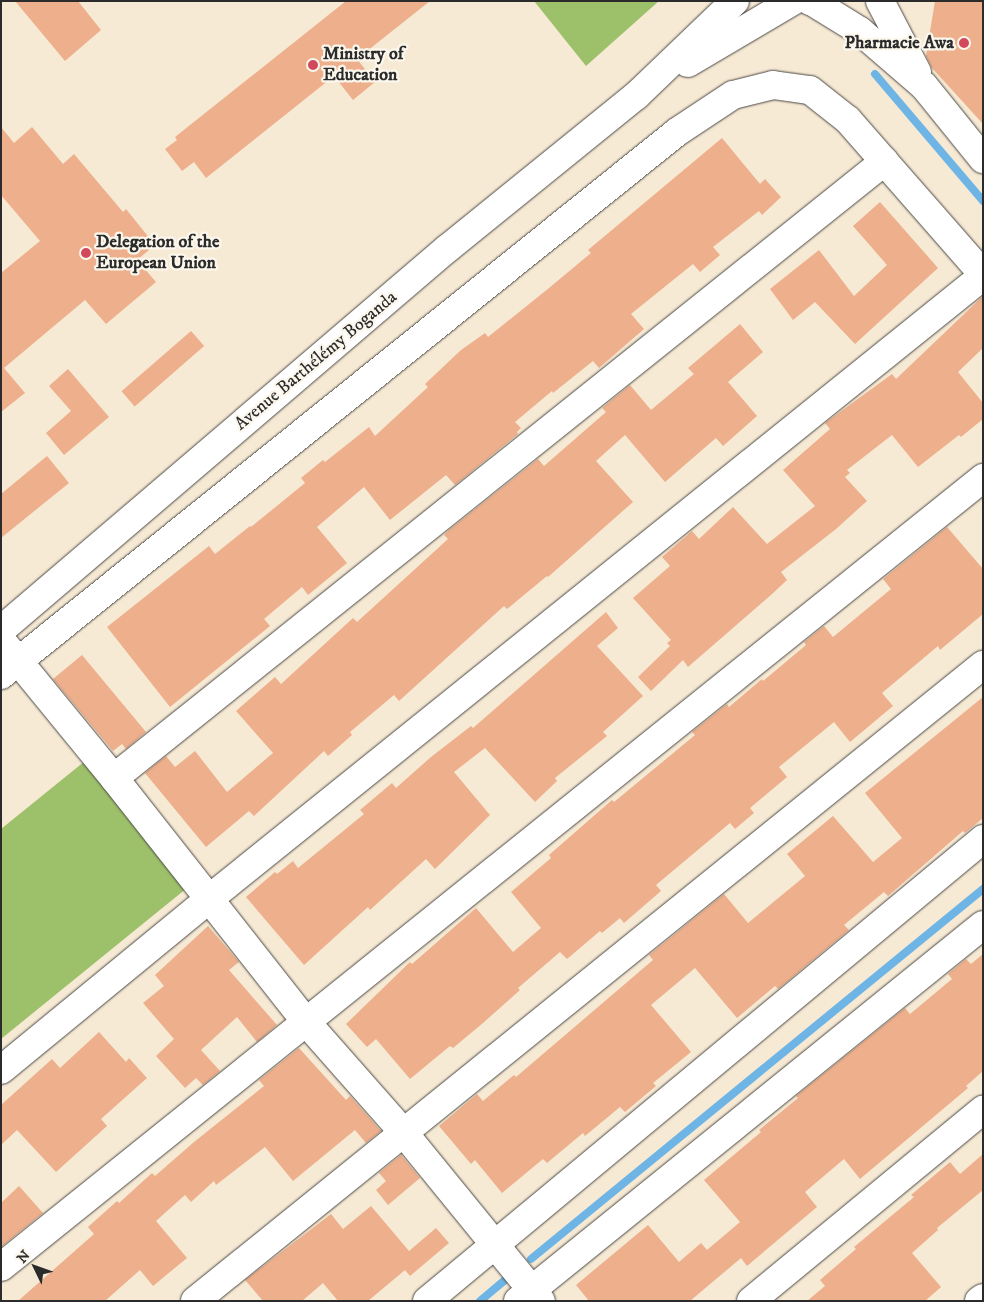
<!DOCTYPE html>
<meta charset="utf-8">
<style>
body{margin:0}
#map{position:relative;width:984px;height:1302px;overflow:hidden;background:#f7ead5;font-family:"IM FELL DW Pica",serif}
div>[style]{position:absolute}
.green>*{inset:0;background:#9dc16b}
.stream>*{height:8px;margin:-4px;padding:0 4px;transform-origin:4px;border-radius:4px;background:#6eb4e4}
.building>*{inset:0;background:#edaf8c;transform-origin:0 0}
.roads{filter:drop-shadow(0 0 1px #4a4844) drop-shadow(0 0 1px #4a4844)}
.minor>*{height:28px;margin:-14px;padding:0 14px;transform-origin:14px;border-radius:14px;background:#fff}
.tertiary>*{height:28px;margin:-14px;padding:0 14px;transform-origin:14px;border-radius:14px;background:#fff}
.primary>*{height:28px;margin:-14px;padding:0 14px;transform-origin:14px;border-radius:14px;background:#fff}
.dots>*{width:14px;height:14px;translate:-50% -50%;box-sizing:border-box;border:2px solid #fbf7ec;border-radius:50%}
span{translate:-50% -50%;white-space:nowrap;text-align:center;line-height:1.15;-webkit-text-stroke:4.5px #fbf7ec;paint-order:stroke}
.poi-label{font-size:18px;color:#2b2b2b;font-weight:700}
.right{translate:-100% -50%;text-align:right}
.left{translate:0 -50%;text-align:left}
.street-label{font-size:18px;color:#2b2b2b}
.frame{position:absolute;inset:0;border:2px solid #2b2b2b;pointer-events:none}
.north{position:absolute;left:10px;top:1242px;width:50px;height:50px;-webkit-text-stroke:4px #fbf7ec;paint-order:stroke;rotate:312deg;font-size:14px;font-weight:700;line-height:20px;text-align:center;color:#2b2b2b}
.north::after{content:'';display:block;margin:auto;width:18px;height:22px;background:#2b2b2b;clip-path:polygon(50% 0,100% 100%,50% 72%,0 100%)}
</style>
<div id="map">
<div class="green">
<i style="clip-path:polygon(534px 1px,659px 1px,586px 66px)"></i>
<i style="clip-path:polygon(85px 761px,187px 888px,1px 1039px,1px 829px)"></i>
</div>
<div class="stream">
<i style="left:875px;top:74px;width:167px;rotate:49.6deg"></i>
<i style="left:531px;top:1259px;width:584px;rotate:-39.3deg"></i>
<i style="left:480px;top:1301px;width:34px;rotate:-40deg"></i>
</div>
<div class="building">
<i style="clip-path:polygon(15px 1px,78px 1px,101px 30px,65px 61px)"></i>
<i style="clip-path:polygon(346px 1px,430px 1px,357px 59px,375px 82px,353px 100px,334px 76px,206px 178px,194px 162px,182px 171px,165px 149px,177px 140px,175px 137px)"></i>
<i style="clip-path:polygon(935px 1px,983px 1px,983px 124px,932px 68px,926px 56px)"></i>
<i style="clip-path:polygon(1px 127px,14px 143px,32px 127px,63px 164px,74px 154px,123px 212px,126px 209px,155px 245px,137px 260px,156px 282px,106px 324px,85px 300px,4px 368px,25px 393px,1px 412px,1px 273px,40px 241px,1px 195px)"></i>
<i style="clip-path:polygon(722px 138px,760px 184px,765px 179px,781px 197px,762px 215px,759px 211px,713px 247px,720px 255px,700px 272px,693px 264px,631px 314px,644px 329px,599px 368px,593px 361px,553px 393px,552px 391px,515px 422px,521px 428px,517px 432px,518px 434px,455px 485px,446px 475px,390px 520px,364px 487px,317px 527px,347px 563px,308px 595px,302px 587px,264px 619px,270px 626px,170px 707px,107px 627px,209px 546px,215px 554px,250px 526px,251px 527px,305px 483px,301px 478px,323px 460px,325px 462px,369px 427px,375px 436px,428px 387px,425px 384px,461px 350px,485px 333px,488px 337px,549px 288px,591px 253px,588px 250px)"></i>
<i style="clip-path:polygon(880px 202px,938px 268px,855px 344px,815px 302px,793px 320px,770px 289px,819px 250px,854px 296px,887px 265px,853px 226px)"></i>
<i style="clip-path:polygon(983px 296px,983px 348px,958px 372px,983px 403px,983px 419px,961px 437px,959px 435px,918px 467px,892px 435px,847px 470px,850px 473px,845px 477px,867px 501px,836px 529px,781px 572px,787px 580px,771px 595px,688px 667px,683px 660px,651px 691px,638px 677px,670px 646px,667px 643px,671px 640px,633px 598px,670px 566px,662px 557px,692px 531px,699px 539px,733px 507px,767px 544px,815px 506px,783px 470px,830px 429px,825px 423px,892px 374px,896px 379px)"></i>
<i style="clip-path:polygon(740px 324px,763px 352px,728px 382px,757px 416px,723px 446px,716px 438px,665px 482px,625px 435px,596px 461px,633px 502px,548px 577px,547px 576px,507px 609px,504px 606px,399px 701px,394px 695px,350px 732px,352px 735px,328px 756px,324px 751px,254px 816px,249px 811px,206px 847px,145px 773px,166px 756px,175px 767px,195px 751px,227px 792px,273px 753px,236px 711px,275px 677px,281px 684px,353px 618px,357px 622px,448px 539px,444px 535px,449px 530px,538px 459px,544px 466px,606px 412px,602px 408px,630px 385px,651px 410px,694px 374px,688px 368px)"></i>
<i style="left:191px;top:331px;width:20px;height:92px;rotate:49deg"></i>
<i style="clip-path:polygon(68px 369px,109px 417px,64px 455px,46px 433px,71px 411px,49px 386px)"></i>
<i style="clip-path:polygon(47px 456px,69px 483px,1px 538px,1px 494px)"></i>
<i style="clip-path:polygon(947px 527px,983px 569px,983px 614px,940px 650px,938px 646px,882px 693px,893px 706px,850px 742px,834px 722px,779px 767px,787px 777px,750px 808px,754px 813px,735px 829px,730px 823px,656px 885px,661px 891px,624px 923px,620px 918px,602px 933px,600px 931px,567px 959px,560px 952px,518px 988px,520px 990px,483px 1023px,453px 1048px,450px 1046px,410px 1079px,376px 1039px,367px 1047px,346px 1024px,410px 962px,412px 964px,476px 908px,513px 952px,541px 928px,511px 892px,551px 858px,549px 855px,612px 800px,614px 802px,695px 735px,692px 732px,727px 704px,729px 707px,762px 679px,763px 681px,806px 645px,804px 642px,824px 626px,833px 637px,891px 589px,883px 579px)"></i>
<i style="clip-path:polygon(606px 612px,618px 628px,597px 646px,643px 696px,603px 732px,607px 736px,555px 778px,557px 781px,535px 802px,485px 748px,454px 772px,490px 815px,435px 869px,426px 859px,370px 910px,368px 907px,304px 965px,246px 897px,275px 872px,277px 874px,293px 861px,298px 868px,364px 814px,360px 810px,392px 783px,396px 788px,431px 757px,471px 726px,473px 728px)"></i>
<i style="clip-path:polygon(82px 655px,146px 732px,126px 749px,122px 744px,113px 751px,53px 679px)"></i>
<i style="clip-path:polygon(983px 697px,983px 818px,965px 833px,963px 831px,888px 896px,884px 892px,844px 925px,849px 930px,778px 989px,775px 986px,737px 1018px,695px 968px,651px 1005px,691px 1052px,653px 1083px,656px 1086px,625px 1112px,620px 1107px,585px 1136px,583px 1133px,547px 1163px,543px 1159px,502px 1193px,475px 1160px,471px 1164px,439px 1126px,477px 1094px,483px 1101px,514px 1075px,516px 1077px,653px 960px,649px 955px,724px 894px,748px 923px,805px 876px,787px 854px,833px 816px,873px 862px,902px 838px,865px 793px)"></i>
<i style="clip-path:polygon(208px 926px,239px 962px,229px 970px,277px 1025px,257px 1042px,237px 1017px,201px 1050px,220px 1071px,203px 1085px,196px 1078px,185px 1088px,156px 1056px,174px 1039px,143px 1003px,164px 986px,155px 975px)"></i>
<i style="clip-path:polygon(983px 954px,983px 1071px,966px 1086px,968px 1088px,860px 1179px,844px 1159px,805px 1192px,817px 1207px,747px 1266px,741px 1258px,690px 1301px,589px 1301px,576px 1285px,648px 1225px,679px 1262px,701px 1243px,707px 1250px,740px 1222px,704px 1180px,761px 1132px,759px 1130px,798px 1098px,796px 1096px,905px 1008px,910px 1014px,952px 979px,948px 974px,966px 959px,971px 964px)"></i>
<i style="clip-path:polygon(99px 1032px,126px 1062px,129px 1058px,147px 1078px,101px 1119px,107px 1126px,56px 1172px,17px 1130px,1px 1145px,1px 1105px,52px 1059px,60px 1068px)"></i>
<i style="clip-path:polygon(299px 1048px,346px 1100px,350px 1096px,381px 1131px,366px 1143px,355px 1130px,293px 1181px,265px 1147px,216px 1185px,214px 1181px,191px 1202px,185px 1195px,156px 1221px,187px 1258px,153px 1286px,140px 1270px,105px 1301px,18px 1301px,94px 1234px,88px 1227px,117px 1201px,119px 1203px,152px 1173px,155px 1176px,194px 1142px,264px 1086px,259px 1080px)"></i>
<i style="clip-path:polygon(983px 1154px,983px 1190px,937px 1228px,938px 1230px,912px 1253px,941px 1287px,925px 1301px,807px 1301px,825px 1286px,820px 1280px,856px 1249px,854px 1247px,914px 1197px,911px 1195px,950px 1162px,960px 1174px)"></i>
<i style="clip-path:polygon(401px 1155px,420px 1178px,388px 1205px,376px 1190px,386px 1181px,379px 1173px)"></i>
<i style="clip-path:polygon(19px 1186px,43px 1213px,1px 1247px,1px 1203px)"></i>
<i style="clip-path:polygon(371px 1206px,409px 1251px,436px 1228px,449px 1243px,410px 1276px,405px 1270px,368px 1301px,338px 1301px,323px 1283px,302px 1301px,263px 1301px,245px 1280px,331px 1214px,343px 1229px)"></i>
</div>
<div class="roads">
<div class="minor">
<i style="left:1px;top:640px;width:178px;rotate:50.7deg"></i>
<i style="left:114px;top:778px;width:312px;rotate:51.8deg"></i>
<i style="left:307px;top:1023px;width:145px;rotate:48.6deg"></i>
<i style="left:403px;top:1132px;width:218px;rotate:50.8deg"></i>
<i style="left:1px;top:675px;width:867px;rotate:-38.77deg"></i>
<i style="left:677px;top:132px;width:67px;rotate:-33.5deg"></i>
<i style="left:733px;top:95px;width:41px;rotate:-14deg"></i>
<i style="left:773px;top:85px;width:37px;rotate:8deg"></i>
<i style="left:810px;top:90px;width:48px;rotate:38.3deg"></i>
<i style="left:848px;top:120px;width:205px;rotate:48.8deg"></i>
<i style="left:114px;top:778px;width:987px;rotate:-38.67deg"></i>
<i style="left:1px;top:1070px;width:269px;rotate:-39.4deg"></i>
<i style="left:209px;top:899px;width:994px;rotate:-38.83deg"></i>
<i style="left:1px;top:1267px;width:1260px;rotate:-38.78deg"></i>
<i style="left:195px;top:1301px;width:1013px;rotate:-38.91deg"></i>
<i style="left:427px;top:1301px;width:723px;rotate:-39.72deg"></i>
<i style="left:518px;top:1301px;width:598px;rotate:-38.96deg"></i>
<i style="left:751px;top:1301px;width:301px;rotate:-39.5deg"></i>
<i style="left:979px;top:1301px;width:5px;rotate:-37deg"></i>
</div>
<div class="tertiary">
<i style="left:880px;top:1px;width:80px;rotate:62.5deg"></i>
<i style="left:813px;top:2px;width:55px;rotate:31.7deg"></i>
<i style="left:860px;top:31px;width:84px;rotate:40.7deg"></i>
<i style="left:924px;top:86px;width:94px;rotate:51.1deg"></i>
</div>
<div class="primary">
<i style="left:810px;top:1px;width:7px"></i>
<i style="left:688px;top:63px;width:122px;rotate:-30.6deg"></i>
<i style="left:1px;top:630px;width:588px;rotate:-40.52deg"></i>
<i style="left:448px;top:248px;width:242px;rotate:-39deg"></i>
<i style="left:636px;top:96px;width:137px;rotate:-43.8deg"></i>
</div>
</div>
<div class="dots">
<i style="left:964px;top:43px;background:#d1495b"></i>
<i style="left:313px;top:65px;background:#d1495b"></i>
<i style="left:86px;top:253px;background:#d1495b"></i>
</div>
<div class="poi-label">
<span class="right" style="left:954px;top:43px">Pharmacie Awa</span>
<span class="left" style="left:323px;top:65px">Ministry of<br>Education</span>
<span class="left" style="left:96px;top:253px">Delegation of the<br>European Union</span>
</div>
<div class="street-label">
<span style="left:316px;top:361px;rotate:-40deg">Avenue Barthélémy Boganda</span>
</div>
<div class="frame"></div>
<div class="north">N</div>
</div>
